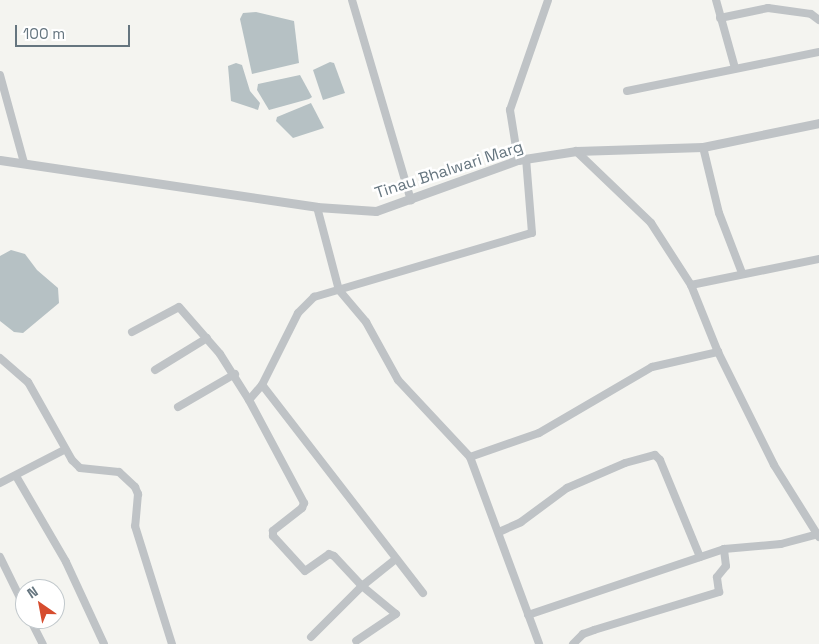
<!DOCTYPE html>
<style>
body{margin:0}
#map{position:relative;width:819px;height:644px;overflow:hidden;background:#f4f4f0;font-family:"Space Grotesk",sans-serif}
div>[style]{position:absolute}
.water>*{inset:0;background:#b6c1c4}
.minor>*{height:8px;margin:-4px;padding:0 4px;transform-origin:4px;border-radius:4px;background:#bfc3c6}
.tertiary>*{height:9px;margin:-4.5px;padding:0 4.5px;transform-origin:4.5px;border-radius:4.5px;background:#bfc3c6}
span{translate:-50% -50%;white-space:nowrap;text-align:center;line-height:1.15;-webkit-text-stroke:5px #fff;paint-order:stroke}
.street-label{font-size:16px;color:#65757f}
.north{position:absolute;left:15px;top:579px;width:50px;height:50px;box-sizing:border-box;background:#fff;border:1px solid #c1c8cc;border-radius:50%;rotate:327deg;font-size:14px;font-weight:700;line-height:20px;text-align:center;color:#65757f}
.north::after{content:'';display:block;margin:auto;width:18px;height:22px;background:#d64c2e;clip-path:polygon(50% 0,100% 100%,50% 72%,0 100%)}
.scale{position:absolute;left:15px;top:25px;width:115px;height:22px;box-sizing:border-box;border:2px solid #65757f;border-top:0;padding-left:6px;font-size:15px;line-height:18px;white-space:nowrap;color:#65757f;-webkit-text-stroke:4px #fff;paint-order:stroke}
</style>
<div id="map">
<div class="water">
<i style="clip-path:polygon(256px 12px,294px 21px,299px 63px,252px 74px,240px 19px,243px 13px)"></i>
<i style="clip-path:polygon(330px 62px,334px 63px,345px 93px,323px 100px,313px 70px)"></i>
<i style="clip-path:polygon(236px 63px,242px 65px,250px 91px,260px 103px,258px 110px,231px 101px,228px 66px)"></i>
<i style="clip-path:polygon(300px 75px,312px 97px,309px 99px,269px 110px,257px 90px,258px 84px)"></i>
<i style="clip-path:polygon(311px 103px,324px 128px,293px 138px,276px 121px,277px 117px)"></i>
<i style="clip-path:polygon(11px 250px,25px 254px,37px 270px,58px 288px,59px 303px,23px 333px,14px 332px,0 321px,0 256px)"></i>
</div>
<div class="minor">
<i style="left:352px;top:0;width:209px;rotate:73.6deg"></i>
<i style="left:716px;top:0;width:71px;rotate:74.4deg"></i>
<i style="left:720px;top:18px;width:49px;rotate:-11.8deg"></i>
<i style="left:768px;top:8px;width:43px;rotate:7.9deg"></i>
<i style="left:811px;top:14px;width:10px;rotate:37deg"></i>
<i style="left:0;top:75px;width:91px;rotate:74.7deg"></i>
<i style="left:627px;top:91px;width:196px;rotate:-11.5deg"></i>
<i style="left:703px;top:147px;width:68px;rotate:76.4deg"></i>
<i style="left:719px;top:213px;width:64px;rotate:69deg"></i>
<i style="left:576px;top:151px;width:104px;rotate:43.8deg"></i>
<i style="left:651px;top:223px;width:74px;rotate:57.2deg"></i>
<i style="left:691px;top:285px;width:72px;rotate:68.1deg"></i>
<i style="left:718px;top:352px;width:126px;rotate:63.6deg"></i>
<i style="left:774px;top:465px;width:85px;rotate:58deg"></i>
<i style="left:518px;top:160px;width:51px;rotate:-99.1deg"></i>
<i style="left:510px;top:110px;width:116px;rotate:-70.9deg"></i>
<i style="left:317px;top:207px;width:86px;rotate:75.2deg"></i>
<i style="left:339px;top:290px;width:42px;rotate:49.8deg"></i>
<i style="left:366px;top:322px;width:66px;rotate:61.1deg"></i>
<i style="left:398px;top:380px;width:105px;rotate:46.9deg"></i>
<i style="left:470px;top:457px;width:199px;rotate:69.7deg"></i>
<i style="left:691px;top:285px;width:131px;rotate:-11.5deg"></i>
<i style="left:132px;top:332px;width:53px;rotate:-28deg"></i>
<i style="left:179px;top:307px;width:62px;rotate:48.9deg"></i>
<i style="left:220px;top:354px;width:54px;rotate:57.8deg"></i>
<i style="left:249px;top:400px;width:20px;rotate:-49deg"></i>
<i style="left:0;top:358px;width:37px;rotate:41deg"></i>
<i style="left:28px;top:382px;width:90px;rotate:60.6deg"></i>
<i style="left:72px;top:460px;width:11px;rotate:45deg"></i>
<i style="left:80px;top:468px;width:39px;rotate:6deg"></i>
<i style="left:119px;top:472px;width:22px;rotate:43deg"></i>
<i style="left:135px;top:487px;width:8px;rotate:67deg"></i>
<i style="left:138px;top:494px;width:32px;rotate:95deg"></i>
<i style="left:135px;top:526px;width:124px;rotate:72.6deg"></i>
<i style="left:155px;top:370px;width:61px;rotate:-31.6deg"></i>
<i style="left:249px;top:400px;width:117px;rotate:61.9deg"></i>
<i style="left:304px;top:503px;width:5px;rotate:112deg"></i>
<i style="left:302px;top:508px;width:37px;rotate:142deg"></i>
<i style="left:273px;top:531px;width:5px;rotate:90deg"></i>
<i style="left:273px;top:536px;width:47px;rotate:47.6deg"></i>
<i style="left:305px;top:571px;width:29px;rotate:-35deg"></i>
<i style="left:329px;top:554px;width:5px;rotate:22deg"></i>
<i style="left:334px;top:556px;width:41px;rotate:47deg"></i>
<i style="left:362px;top:586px;width:44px;rotate:39.5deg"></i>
<i style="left:396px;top:614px;width:48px;rotate:146deg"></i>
<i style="left:178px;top:407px;width:66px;rotate:-30.1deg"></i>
<i style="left:470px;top:457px;width:73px;rotate:-19.2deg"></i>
<i style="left:539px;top:433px;width:131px;rotate:-30.3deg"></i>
<i style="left:652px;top:367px;width:68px;rotate:-12.8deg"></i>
<i style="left:16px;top:476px;width:99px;rotate:59.8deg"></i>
<i style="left:66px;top:562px;width:90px;rotate:65.1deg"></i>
<i style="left:0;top:483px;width:72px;rotate:-27.3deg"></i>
<i style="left:499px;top:532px;width:24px;rotate:-24deg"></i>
<i style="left:521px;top:522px;width:57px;rotate:-36.5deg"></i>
<i style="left:567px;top:488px;width:63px;rotate:-23.3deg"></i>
<i style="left:625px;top:463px;width:31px;rotate:-15deg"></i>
<i style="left:655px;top:455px;width:7px;rotate:45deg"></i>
<i style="left:660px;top:460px;width:105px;rotate:67.6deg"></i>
<i style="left:0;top:557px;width:57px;rotate:63.9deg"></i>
<i style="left:423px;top:593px;width:263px;rotate:-127.7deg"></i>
<i style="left:262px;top:385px;width:80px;rotate:-63.4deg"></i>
<i style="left:298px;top:313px;width:23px;rotate:-45deg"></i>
<i style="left:314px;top:297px;width:227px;rotate:-16.4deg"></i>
<i style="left:532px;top:233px;width:74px;rotate:-94.6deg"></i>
<i style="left:528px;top:615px;width:207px;rotate:-18.6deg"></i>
<i style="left:724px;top:549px;width:57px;rotate:-5deg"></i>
<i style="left:781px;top:544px;width:39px;rotate:-15deg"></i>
<i style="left:30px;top:619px;width:28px;rotate:63deg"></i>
<i style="left:311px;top:637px;width:72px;rotate:-45deg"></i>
<i style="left:362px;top:586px;width:43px;rotate:-38.5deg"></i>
<i style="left:573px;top:644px;width:14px;rotate:-45deg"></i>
<i style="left:583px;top:634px;width:12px;rotate:-20deg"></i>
<i style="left:594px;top:630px;width:131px;rotate:-16.9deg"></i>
<i style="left:719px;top:592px;width:15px;rotate:-98deg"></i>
<i style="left:717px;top:577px;width:14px;rotate:-51deg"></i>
<i style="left:726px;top:566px;width:17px;rotate:-97deg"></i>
</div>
<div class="tertiary">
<i style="left:0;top:160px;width:320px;rotate:8.4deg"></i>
<i style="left:317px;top:207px;width:59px;rotate:3.9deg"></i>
<i style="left:376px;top:211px;width:151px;rotate:-19.8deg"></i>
<i style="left:518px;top:160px;width:59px;rotate:-8.8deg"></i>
<i style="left:576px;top:151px;width:127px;rotate:-1.8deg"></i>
<i style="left:703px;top:147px;width:118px;rotate:-11.7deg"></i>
</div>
<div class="street-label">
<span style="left:449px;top:170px;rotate:-18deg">Tinau Bhalwari Marg</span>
</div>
<div class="north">N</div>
<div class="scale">100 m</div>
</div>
